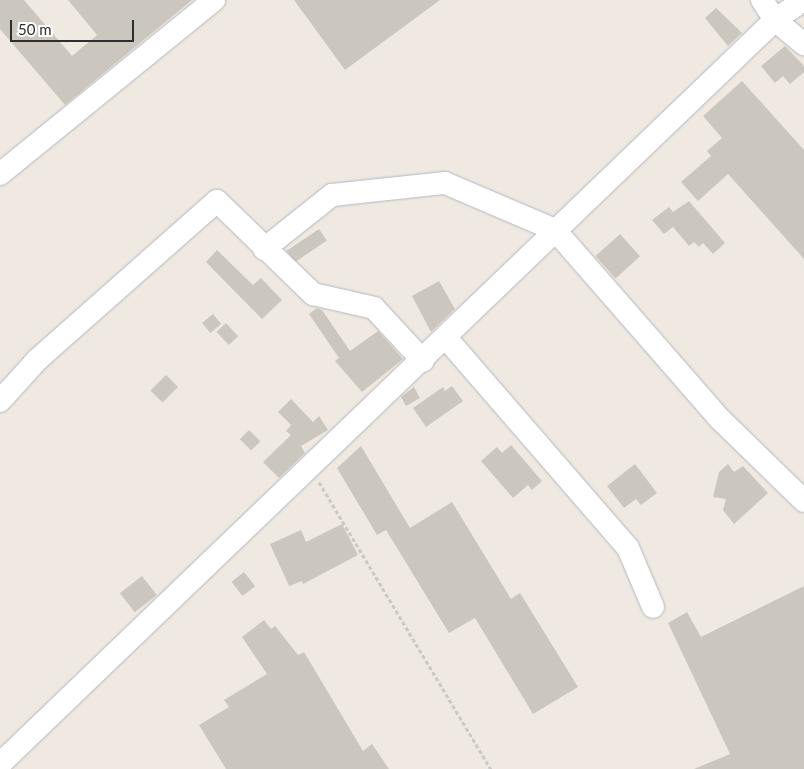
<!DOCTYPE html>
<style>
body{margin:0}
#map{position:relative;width:804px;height:769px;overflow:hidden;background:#efe9e1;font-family:Lato,sans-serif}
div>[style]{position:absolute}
.building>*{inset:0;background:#cbc7bf;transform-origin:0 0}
.path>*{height:3px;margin-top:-1.5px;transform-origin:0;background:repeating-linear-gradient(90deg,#c9c9c9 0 4px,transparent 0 6.5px)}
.roads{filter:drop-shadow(0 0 1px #b4b7c1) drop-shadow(0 0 1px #b4b7c1)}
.minor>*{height:22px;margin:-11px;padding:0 11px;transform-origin:11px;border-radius:11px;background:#fff}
span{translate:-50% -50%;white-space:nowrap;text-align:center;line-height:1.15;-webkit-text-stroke:4.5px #fff;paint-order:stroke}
.scale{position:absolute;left:10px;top:20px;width:124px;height:22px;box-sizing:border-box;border:2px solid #2e2e2e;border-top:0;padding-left:6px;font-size:15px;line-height:18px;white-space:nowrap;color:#2e2e2e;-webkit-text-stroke:4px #fff;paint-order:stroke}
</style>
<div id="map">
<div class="building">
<i style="clip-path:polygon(0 0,24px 0,72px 56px,97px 35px,68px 0,192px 0,65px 105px,0 29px)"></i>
<i style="clip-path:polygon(294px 0,440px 0,345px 70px)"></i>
<i style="clip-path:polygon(716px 8px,742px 33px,728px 46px,705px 18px)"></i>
<i style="clip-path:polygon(785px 46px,804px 66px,804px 72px,790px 84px,783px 76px,775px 83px,761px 66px)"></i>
<i style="clip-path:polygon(742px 81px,804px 150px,804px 259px,728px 174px,698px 201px,681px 182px,711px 156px,707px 151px,722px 138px,703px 116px)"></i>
<i style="clip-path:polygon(689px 201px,725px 243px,713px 254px,703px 243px,699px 247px,694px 242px,689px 246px,673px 227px,664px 234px,652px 220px,669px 207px,673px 212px)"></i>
<i style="left:319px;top:229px;width:14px;height:39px;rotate:56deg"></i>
<i style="left:620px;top:234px;width:30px;height:33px;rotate:48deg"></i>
<i style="clip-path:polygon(217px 250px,253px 285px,261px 278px,282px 300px,262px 319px,206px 262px)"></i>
<i style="clip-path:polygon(439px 281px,455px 309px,431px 332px,412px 296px)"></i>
<i style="clip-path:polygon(317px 308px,322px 310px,350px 351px,378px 331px,403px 359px,362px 392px,335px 361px,339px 358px,309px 314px)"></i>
<i style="left:213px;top:314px;width:13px;height:14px;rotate:51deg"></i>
<i style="left:226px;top:323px;width:18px;height:13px;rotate:47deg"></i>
<i style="left:166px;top:375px;width:17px;height:22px;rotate:45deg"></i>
<i style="clip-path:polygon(452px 386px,463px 401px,426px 427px,413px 408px,443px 387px,445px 391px)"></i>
<i style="clip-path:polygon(414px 387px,420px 398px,406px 406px,401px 397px)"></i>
<i style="clip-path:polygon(291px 399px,313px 422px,319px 416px,328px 430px,301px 446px,305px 453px,279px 478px,263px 462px,291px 435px,286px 431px,291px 425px,278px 412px)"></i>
<i style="left:249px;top:430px;width:16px;height:13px;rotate:45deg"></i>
<i style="clip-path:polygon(511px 445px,542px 481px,532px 490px,528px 485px,513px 498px,481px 461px,497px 447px,502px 453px)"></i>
<i style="clip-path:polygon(361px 446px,410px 528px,452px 502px,511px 599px,520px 593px,578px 687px,533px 714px,475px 618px,449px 633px,386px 530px,377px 535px,337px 468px)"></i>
<i style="clip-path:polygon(635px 464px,657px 493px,641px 505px,636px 499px,624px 508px,607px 486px)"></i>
<i style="clip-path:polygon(728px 464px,734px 472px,743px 466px,768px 493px,734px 524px,723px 510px,726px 499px,713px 497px,719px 472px)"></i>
<i style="clip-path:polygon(342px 524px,358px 555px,303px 584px,302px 581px,289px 586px,270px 544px,301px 530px,306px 542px)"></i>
<i style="left:244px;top:572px;width:18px;height:16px;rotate:52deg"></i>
<i style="left:142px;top:576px;width:24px;height:28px;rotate:52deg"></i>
<i style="clip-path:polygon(804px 586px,804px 769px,694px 769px,730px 754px,668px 623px,687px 612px,701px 637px)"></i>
<i style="clip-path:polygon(264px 620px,271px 629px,275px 626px,298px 655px,304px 652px,363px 751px,372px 744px,389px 769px,226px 769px,199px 725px,229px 707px,224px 700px,267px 674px,242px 637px)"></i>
</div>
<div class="path">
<i style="left:319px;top:482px;width:335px;rotate:59.1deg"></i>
</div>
<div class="roads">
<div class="minor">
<i style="left:762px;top:0;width:24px;rotate:57deg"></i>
<i style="left:775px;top:20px;width:38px;rotate:40deg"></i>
<i style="left:0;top:174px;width:276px;rotate:-39.1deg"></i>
<i style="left:264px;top:249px;width:87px;rotate:-38.5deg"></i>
<i style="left:332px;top:195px;width:114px;rotate:-6.1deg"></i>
<i style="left:445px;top:183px;width:120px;rotate:23.1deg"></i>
<i style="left:555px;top:230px;width:252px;rotate:48.9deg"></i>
<i style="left:721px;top:420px;width:116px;rotate:44.3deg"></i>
<i style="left:447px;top:339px;width:276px;rotate:49.1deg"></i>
<i style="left:628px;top:548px;width:64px;rotate:67deg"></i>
<i style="left:0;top:401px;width:55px;rotate:-47.9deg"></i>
<i style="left:37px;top:360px;width:240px;rotate:-41.5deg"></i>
<i style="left:217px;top:201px;width:134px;rotate:44.1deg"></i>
<i style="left:313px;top:294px;width:63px;rotate:12.9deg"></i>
<i style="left:374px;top:308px;width:72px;rotate:47.2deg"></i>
<i style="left:0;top:764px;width:1074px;rotate:-43.83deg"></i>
<i style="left:775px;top:20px;width:35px;rotate:-35deg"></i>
</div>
</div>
<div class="scale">50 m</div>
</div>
